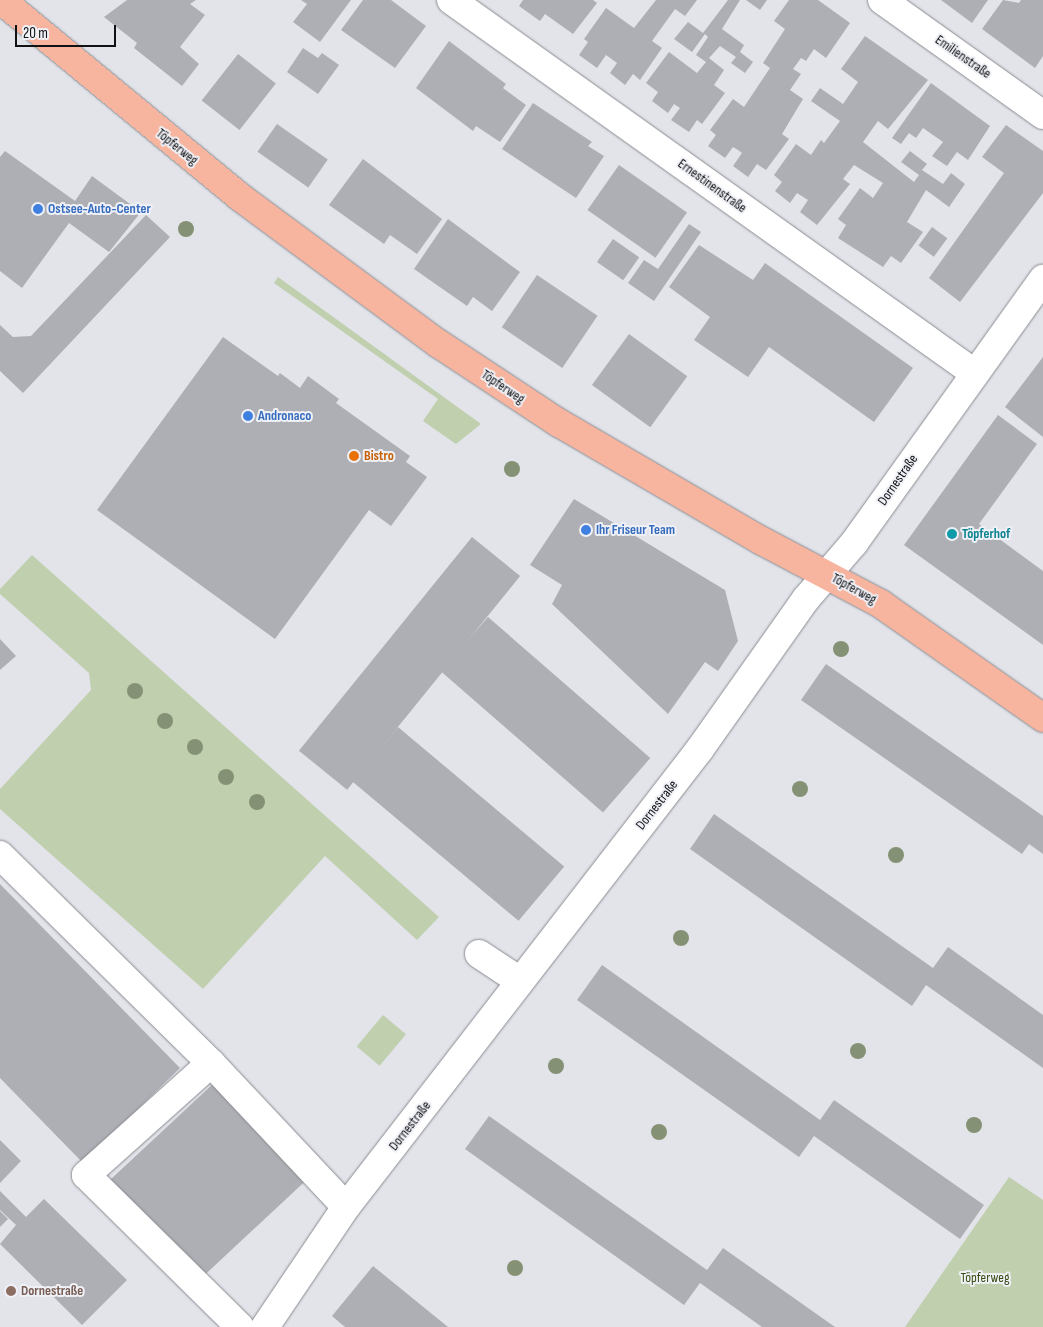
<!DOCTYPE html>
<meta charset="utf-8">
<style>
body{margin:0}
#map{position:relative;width:1043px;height:1327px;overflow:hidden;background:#e2e4ea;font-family:"Sofia Sans Condensed",sans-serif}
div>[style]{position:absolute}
.green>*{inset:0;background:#c0cfad;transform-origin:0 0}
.building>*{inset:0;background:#aeafb5;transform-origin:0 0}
.roads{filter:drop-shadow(0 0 1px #8a8c91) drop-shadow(0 0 1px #8a8c91)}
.minor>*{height:28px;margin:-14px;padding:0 14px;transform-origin:14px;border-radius:14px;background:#fff}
.major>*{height:28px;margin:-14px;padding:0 14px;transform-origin:14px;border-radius:14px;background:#f7b49e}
.trees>*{width:16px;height:16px;margin:-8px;border-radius:50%;background:#859174}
.dots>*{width:14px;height:14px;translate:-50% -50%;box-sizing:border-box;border:2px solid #eff1f7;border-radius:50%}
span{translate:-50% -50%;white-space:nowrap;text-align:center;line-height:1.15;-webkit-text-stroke:4px #eff1f7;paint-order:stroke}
.street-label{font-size:14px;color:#101113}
.shop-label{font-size:14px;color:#366cbe;font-weight:700}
.left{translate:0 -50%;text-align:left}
.food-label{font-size:14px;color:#c56008;font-weight:700}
.culture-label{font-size:14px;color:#0d838f;font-weight:700}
.park-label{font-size:14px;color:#394d13}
.education-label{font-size:14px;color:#785e54;font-weight:700}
.scale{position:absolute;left:15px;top:25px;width:101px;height:22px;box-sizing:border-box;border:2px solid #101113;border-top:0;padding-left:6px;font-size:15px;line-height:18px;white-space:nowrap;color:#101113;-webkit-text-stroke:4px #eff1f7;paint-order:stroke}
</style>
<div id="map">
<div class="green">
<i style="clip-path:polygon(278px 277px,481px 424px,456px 444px,423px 421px,438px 399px,274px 283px)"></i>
<i style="clip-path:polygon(32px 555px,439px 917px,417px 940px,325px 856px,203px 989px,0 809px,0 789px,91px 690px,89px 673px,0 594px,0 589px)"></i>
<i style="left:383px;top:1015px;width:30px;height:41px;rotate:40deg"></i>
<i style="clip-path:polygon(1009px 1177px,1043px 1200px,1043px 1327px,905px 1327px)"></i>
</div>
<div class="building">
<i style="clip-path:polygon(127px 0,196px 0,190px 4px,205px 15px,180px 47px,199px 64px,182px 86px,134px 48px,137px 43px,104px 17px)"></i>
<i style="clip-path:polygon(301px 0,351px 0,320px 42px,293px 22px,307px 4px)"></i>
<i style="clip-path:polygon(363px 0,391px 0,426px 26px,395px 68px,341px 30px)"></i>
<i style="clip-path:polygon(523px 0,593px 0,597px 3px,573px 34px,545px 14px,540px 21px,519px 6px)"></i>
<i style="clip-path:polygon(656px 0,697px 0,685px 16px,675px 9px,652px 41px,662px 48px,640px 80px,633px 74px,625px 85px,610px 73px,617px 63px,606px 55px,597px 68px,579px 55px,588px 42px,584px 39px,606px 8px,634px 28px)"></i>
<i style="clip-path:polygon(728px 0,740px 0,722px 29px,744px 45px,740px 52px,753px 62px,745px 73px,731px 63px,736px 57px,720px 46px,709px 58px,724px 70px,714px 85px,725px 93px,702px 124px,697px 120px,689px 132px,671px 120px,680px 108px,674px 104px,668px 113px,652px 101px,658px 92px,646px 83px,669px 52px,697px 73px,706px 62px,696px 55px,708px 37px,705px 34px,692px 52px,674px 39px,688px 22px,703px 33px)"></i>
<i style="clip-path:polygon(746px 0,767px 0,760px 10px)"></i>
<i style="clip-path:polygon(789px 0,818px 0,850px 23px,826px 58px,814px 49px,806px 61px,801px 58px,793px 69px,801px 74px,790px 90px,803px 99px,782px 134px,789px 139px,766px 170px,757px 164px,748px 177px,733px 166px,742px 153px,738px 150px,733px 147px,725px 158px,708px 146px,716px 135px,710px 130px,733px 99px,744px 107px,770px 68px,763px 63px,785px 29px,774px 21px)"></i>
<i style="clip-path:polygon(941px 0,988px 0,972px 23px)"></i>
<i style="clip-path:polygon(1003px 0,1019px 3px,1021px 0,1043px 0,1043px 56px,1035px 68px,982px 29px)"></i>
<i style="clip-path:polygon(865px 36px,928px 80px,888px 129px,878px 121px,863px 142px,914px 182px,919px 175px,901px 162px,910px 151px,927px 164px,922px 170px,943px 184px,951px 173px,965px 184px,949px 207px,926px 190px,907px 222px,923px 232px,901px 263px,891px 256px,883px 267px,838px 238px,846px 225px,838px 219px,860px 188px,873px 198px,883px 183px,854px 165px,843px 179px,850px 184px,817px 225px,800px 212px,808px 200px,797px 193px,790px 203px,775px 191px,782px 182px,774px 175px,796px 144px,811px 155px,821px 140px,824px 143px,840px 121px,811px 101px,820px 88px,843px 104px,858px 82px,841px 69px)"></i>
<i style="clip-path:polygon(449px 41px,506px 84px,503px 88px,526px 105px,500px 142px,476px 126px,473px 131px,416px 88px)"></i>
<i style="clip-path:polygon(303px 48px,318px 58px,322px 53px,339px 65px,318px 94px,287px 72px)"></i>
<i style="left:238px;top:54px;width:48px;height:59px;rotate:38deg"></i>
<i style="clip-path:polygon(931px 83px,990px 126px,968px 160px,957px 152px,947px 166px,932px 156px,943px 142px,923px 128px,916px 138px,909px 133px,901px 144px,892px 138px)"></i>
<i style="clip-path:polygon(533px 103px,592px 142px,588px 146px,604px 156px,576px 198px,502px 149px)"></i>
<i style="left:277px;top:124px;width:62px;height:34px;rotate:35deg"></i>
<i style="clip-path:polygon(1006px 125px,1043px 151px,1043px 193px,960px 302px,929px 278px,1004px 173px,982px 157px)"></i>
<i style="clip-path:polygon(5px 151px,75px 201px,92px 176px,141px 212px,109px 252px,69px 223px,22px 288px,0 271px,0 157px)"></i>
<i style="clip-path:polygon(363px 159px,442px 219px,417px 254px,390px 235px,384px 244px,329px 205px)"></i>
<i style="left:619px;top:165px;width:83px;height:55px;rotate:35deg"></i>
<i style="clip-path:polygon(146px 215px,170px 237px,23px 393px,0 371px,0 325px,13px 337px,31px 336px)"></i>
<i style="clip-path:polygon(448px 219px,520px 272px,492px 311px,473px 297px,467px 306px,414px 269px)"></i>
<i style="clip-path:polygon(689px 224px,701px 232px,654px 301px,628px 283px,644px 260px,658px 269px)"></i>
<i style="left:932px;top:227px;width:19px;height:23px;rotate:36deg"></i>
<i style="left:613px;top:239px;width:32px;height:28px;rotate:35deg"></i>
<i style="clip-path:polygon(699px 245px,753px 280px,765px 263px,913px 368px,874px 422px,769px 347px,748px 377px,694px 340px,710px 317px,669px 287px)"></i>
<i style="left:537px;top:275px;width:73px;height:63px;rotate:34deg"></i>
<i style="left:629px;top:334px;width:72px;height:63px;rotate:36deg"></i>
<i style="clip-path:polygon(223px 337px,278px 376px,280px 373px,300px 388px,308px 376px,339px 399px,336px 403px,410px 456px,406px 462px,427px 477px,391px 526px,369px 510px,275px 639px,97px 510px)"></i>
<i style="clip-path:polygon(1043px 357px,1043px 437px,1005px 407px)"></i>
<i style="clip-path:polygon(998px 415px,1037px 444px,979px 524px,1043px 571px,1043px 645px,904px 545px)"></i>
<i style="clip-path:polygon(574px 499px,725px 590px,738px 641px,718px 671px,705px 662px,668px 714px,552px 604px,562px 585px,530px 565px)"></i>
<i style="left:472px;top:537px;width:62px;height:275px;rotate:39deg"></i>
<i style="left:488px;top:617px;width:215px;height:72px;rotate:41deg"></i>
<i style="clip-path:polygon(0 639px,16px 656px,0 670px)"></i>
<i style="clip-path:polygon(826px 664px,1043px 816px,1043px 854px,1029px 844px,1022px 854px,801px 700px)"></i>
<i style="left:398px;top:727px;width:217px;height:71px;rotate:40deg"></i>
<i style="clip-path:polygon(714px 814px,933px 968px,948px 947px,1043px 1015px,1043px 1068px,926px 985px,912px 1006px,690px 849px)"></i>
<i style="clip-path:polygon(0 884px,180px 1068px,83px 1163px,0 1078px)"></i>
<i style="clip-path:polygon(602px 965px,820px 1120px,834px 1100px,984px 1205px,960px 1239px,814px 1136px,799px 1157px,577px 1000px)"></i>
<i style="left:214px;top:1083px;width:134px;height:147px;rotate:47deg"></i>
<i style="clip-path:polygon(489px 1116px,707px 1270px,723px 1248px,835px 1327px,762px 1327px,700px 1283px,684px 1305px,465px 1149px)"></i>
<i style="clip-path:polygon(0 1140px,21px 1161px,0 1183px)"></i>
<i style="clip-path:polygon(0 1191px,26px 1217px,44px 1199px,127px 1280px,82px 1325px,0 1244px,16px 1225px,0 1210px)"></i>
<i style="clip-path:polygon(0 1211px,8px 1219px,0 1227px)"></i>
<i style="clip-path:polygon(373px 1266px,448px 1327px,345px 1327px,332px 1316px)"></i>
</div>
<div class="roads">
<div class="minor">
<i style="left:451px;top:0;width:641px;rotate:35.48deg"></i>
<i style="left:882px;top:0;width:198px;rotate:35.5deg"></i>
<i style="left:0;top:855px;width:296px;rotate:44.6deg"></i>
<i style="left:211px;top:1063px;width:197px;rotate:46.8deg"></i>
<i style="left:479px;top:954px;width:49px;rotate:33.4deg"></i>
<i style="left:211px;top:1063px;width:168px;rotate:138.1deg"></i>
<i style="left:86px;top:1175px;width:216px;rotate:44.6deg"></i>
<i style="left:265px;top:1327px;width:145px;rotate:-56deg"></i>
<i style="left:346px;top:1207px;width:579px;rotate:-52.3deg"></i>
<i style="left:700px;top:749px;width:184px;rotate:-54.8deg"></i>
<i style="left:806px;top:599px;width:74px;rotate:-49.4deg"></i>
<i style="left:854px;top:543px;width:325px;rotate:-54.4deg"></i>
</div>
<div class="major">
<i style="left:1px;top:0;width:310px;rotate:39.5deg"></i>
<i style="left:240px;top:197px;width:247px;rotate:36.5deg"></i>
<i style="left:439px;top:344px;width:144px;rotate:33.4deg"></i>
<i style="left:559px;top:423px;width:235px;rotate:30.2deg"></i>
<i style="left:762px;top:541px;width:135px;rotate:27.9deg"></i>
<i style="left:881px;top:604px;width:198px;rotate:35.1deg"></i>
</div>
</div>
<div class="trees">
<i style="left:186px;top:229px"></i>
<i style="left:512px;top:469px"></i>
<i style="left:841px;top:649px"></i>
<i style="left:135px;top:691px"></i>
<i style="left:165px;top:721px"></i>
<i style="left:195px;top:747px"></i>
<i style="left:226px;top:777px"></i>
<i style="left:800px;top:789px"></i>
<i style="left:257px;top:802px"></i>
<i style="left:896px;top:855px"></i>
<i style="left:681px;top:938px"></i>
<i style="left:858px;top:1051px"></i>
<i style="left:556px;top:1066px"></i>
<i style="left:974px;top:1125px"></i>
<i style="left:659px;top:1132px"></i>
<i style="left:515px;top:1268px"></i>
</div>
<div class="dots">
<i style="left:38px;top:209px;background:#3f7fe0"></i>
<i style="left:248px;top:416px;background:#3f7fe0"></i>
<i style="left:354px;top:456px;background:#e8710a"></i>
<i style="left:586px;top:530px;background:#3f7fe0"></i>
<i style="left:952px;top:534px;background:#0f9aa8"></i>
<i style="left:11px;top:1291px;background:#8d6e63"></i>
</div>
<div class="street-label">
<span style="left:963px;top:57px;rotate:35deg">Emilienstraße</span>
<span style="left:177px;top:147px;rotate:39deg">Töpferweg</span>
<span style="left:712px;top:186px;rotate:36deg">Ernestinenstraße</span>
<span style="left:503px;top:387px;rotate:34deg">Töpferweg</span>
<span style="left:898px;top:480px;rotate:-55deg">Dornestraße</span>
<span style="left:854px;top:589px;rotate:29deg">Töpferweg</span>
<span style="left:657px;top:805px;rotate:-52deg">Dornestraße</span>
<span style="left:410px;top:1126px;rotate:-52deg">Dornestraße</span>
</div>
<div class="shop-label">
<span class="left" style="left:48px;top:209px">Ostsee-Auto-Center</span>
<span class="left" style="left:258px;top:416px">Andronaco</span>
<span class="left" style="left:596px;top:530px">Ihr Friseur Team</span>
</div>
<div class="food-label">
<span class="left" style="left:364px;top:456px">Bistro</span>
</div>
<div class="culture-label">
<span class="left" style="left:962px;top:534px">Töpferhof</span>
</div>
<div class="park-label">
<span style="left:985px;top:1278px">Töpferweg</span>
</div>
<div class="education-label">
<span class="left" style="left:21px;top:1291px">Dornestraße</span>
</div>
<div class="scale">20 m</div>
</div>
